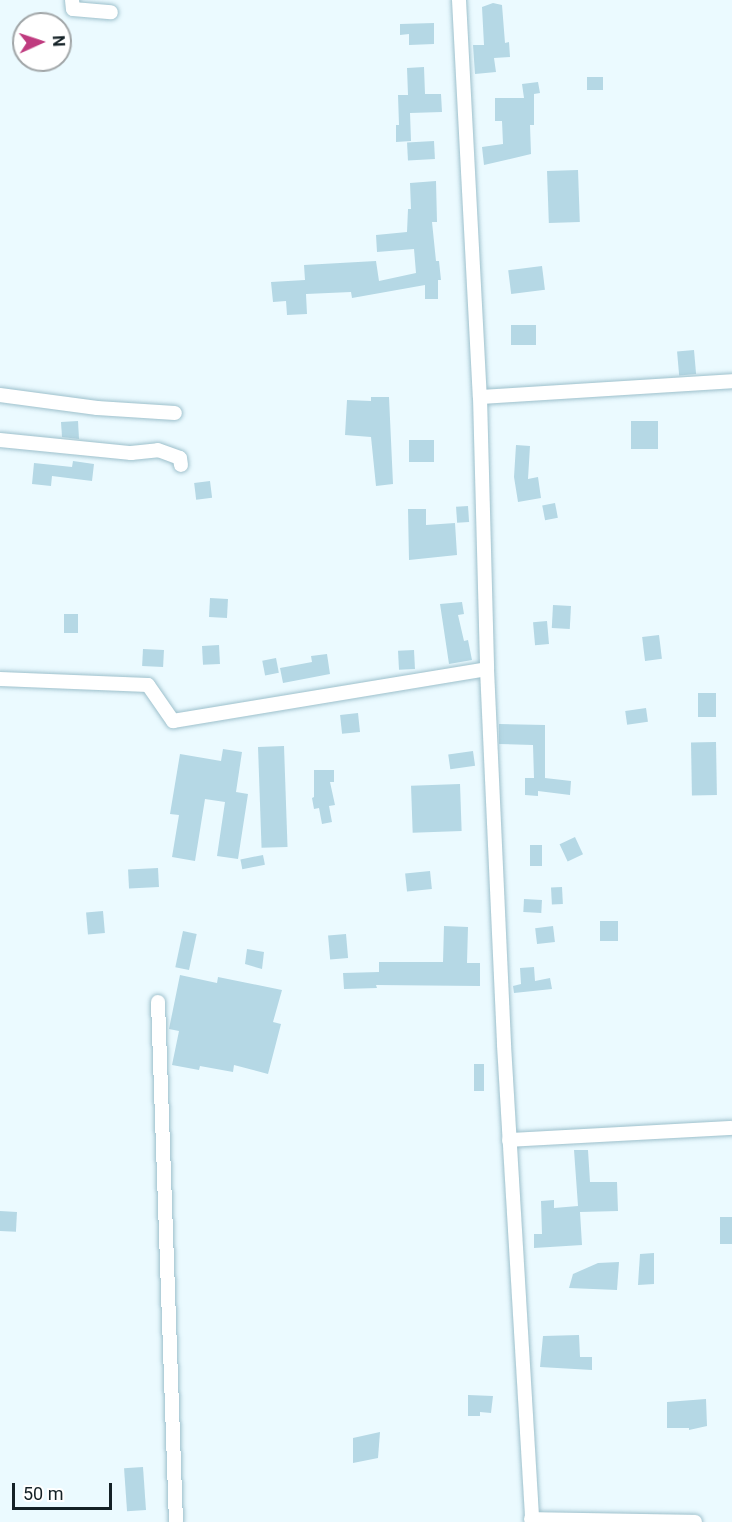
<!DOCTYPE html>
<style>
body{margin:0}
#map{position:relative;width:732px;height:1522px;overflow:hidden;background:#ebfaff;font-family:Roboto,sans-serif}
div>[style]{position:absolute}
.building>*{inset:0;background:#b5d8e5;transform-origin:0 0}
.roads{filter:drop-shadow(0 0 2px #9dc0cc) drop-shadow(0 0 2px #9dc0cc)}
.street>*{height:14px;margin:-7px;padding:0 7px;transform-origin:7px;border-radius:7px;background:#fff}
span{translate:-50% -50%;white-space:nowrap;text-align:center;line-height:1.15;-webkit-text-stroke:4.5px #fff;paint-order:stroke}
.north{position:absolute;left:12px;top:12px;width:60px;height:60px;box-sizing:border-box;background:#fff;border:2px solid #a1a6a8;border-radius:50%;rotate:87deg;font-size:16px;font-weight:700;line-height:24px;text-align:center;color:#142126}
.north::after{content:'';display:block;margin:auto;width:21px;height:27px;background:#bf3b7f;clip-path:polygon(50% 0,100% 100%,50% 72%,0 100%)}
.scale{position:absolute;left:12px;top:1483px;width:100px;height:27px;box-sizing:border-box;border:3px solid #142126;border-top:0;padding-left:8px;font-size:18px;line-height:21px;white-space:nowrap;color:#142126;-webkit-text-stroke:4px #fff;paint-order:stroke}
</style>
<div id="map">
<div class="building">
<i style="clip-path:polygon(493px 3px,502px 5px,505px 43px,509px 42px,510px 57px,494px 58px,496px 72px,475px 74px,473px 45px,484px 45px,482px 7px)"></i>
<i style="clip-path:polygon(434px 23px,434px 44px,409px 45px,409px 34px,400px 35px,400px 24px)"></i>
<i style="clip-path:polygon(424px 67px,425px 94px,441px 94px,442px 112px,410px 113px,411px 141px,396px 142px,396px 125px,399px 125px,398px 95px,408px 95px,407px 68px)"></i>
<i style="left:603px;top:77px;width:13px;height:16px;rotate:90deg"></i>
<i style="clip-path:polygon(538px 82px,540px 93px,534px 94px,534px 125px,530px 125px,531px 154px,484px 165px,482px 147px,503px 144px,502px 121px,495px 121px,495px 98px,524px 98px,522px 84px)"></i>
<i style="left:434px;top:141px;width:18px;height:27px;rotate:87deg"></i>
<i style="left:578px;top:170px;width:52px;height:31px;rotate:88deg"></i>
<i style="clip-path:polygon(436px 181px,437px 222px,432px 222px,436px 261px,439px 261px,441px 280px,438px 280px,438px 299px,425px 299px,425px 285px,352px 298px,351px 292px,306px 294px,307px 314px,287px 315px,286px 301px,273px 302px,271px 282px,305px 280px,304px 265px,376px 261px,379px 281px,416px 273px,414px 249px,377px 252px,376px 235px,407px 232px,408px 209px,411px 209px,410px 183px)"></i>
<i style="left:542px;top:266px;width:24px;height:34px;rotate:83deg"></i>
<i style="left:511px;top:325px;width:25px;height:20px"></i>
<i style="left:694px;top:350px;width:24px;height:17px;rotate:85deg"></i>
<i style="clip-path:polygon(371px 397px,389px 397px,393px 484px,376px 486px,371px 437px,345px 435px,347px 400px,371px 401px)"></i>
<i style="clip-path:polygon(78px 421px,79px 439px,62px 437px,61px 422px)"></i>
<i style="left:631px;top:421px;width:27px;height:28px"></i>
<i style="left:409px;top:440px;width:25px;height:22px"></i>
<i style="clip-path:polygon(516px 445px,530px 446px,528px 479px,538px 477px,541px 498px,518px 502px,514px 477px)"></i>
<i style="clip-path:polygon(73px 461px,94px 464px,92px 481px,52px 476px,51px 486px,32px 484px,34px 463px,72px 467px)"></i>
<i style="left:210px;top:481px;width:17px;height:16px;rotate:83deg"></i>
<i style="left:555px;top:503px;width:15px;height:13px;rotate:79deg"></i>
<i style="left:468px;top:506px;width:16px;height:12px;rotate:86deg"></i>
<i style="clip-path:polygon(408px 509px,426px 509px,426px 525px,455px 523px,457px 555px,409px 560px)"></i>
<i style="left:210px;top:598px;width:18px;height:19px;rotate:3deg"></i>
<i style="clip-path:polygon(462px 602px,464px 614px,458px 615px,464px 641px,468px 640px,472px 660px,449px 664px,440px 604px)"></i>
<i style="left:553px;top:605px;width:18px;height:23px;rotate:3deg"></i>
<i style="left:64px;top:614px;width:14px;height:19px"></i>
<i style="left:547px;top:621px;width:23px;height:14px;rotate:85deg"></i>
<i style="left:659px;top:635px;width:24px;height:17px;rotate:83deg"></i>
<i style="left:219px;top:645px;width:19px;height:17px;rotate:87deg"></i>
<i style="left:143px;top:649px;width:21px;height:17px;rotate:3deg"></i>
<i style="left:414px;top:650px;width:19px;height:16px;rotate:87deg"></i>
<i style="clip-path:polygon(327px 654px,330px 674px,283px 683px,280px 668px,312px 662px,311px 656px)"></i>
<i style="left:276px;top:658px;width:15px;height:14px;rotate:79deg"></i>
<i style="left:698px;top:693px;width:18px;height:24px"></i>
<i style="left:646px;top:708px;width:14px;height:21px;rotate:82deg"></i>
<i style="left:358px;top:713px;width:19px;height:18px;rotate:84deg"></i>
<i style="clip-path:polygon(499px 724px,545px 725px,545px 778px,571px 781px,570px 795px,538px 791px,538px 796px,525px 795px,525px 778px,534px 778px,533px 745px,499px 744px)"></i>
<i style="left:716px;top:742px;width:53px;height:25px;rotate:89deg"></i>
<i style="left:284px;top:746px;width:101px;height:26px;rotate:88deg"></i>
<i style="clip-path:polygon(223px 749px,242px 752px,236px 792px,248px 794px,238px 859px,217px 856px,225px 802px,205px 799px,195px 861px,172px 857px,179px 815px,170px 814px,180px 754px,221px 761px)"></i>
<i style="left:473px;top:751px;width:15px;height:25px;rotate:82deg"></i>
<i style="clip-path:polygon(314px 770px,334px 770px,334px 782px,330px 782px,335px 805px,329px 806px,332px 822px,322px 824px,319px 808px,314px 809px,312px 798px,314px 797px)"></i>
<i style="left:460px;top:784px;width:47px;height:49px;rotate:88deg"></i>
<i style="left:575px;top:837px;width:19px;height:17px;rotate:65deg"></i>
<i style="left:530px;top:845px;width:12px;height:21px"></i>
<i style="left:263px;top:855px;width:10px;height:23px;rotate:79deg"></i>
<i style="left:158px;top:868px;width:19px;height:30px;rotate:87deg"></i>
<i style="left:430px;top:871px;width:18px;height:25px;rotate:84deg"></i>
<i style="left:562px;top:887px;width:17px;height:11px;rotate:87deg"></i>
<i style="left:524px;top:899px;width:18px;height:13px;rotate:3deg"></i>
<i style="left:103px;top:911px;width:22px;height:17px;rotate:85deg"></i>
<i style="left:600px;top:921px;width:18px;height:20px"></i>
<i style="clip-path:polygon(444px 926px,468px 927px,467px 963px,480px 963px,480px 986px,376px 985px,377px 988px,344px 989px,343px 973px,379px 972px,379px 962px,443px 962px)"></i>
<i style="left:553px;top:926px;width:16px;height:18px;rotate:83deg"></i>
<i style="left:183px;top:931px;width:14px;height:37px;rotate:12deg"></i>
<i style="left:346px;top:934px;width:24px;height:18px;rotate:85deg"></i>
<i style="clip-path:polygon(247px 949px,264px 952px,262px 969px,245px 964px)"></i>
<i style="clip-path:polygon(534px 967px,535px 981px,550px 978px,552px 989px,514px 993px,513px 986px,521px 984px,520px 968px)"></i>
<i style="clip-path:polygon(180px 975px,217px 983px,218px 977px,282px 990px,273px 1022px,281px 1024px,268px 1074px,234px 1065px,233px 1072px,200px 1066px,199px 1070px,172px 1065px,179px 1031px,169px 1029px)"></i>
<i style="left:474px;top:1064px;width:10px;height:27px"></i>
<i style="clip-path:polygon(574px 1150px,588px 1150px,590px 1182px,617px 1182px,618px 1211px,580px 1212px,582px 1245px,534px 1248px,534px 1234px,542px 1234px,541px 1201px,554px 1200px,554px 1208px,578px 1206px)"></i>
<i style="left:0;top:1211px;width:17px;height:20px;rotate:3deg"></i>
<i style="left:720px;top:1217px;width:12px;height:27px"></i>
<i style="clip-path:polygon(654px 1253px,654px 1284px,638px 1285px,640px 1254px)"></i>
<i style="clip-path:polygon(619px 1262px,617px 1290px,569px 1288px,573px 1274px,598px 1263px)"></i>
<i style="clip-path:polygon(579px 1335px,580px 1357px,592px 1357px,592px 1370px,540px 1367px,543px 1336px)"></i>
<i style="clip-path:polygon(468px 1395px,493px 1396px,491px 1413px,480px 1412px,480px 1416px,468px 1416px)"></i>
<i style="clip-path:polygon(706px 1399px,707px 1426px,689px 1430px,689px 1428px,667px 1428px,667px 1402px)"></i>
<i style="clip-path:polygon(380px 1432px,378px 1458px,353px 1463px,353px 1438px)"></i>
<i style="left:143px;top:1467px;width:43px;height:19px;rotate:86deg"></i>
</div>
<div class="roads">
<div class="street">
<i style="left:72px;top:0;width:9px;rotate:84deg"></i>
<i style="left:73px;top:9px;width:38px;rotate:5deg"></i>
<i style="left:459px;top:0;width:398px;rotate:87deg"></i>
<i style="left:480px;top:397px;width:272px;rotate:88.5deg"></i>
<i style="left:487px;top:669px;width:376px;rotate:87.4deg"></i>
<i style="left:504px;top:1045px;width:478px;rotate:86.6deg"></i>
<i style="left:0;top:395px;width:98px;rotate:7.6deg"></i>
<i style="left:97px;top:408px;width:78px;rotate:3.7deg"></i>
<i style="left:480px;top:397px;width:253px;rotate:-3.6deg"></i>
<i style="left:0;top:440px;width:132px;rotate:5.7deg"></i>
<i style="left:131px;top:453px;width:27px;rotate:-6deg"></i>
<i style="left:158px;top:450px;width:23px;rotate:20deg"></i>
<i style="left:180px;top:458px;width:7px;rotate:82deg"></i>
<i style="left:0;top:679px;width:148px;rotate:2.3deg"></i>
<i style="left:148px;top:685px;width:44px;rotate:55.2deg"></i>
<i style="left:173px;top:721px;width:318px;rotate:-9.4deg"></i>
<i style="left:158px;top:1002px;width:520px;rotate:88.02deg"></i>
<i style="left:509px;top:1140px;width:223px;rotate:-3.1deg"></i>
<i style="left:531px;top:1519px;width:164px;rotate:1deg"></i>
</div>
</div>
<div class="north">N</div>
<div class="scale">50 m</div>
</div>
